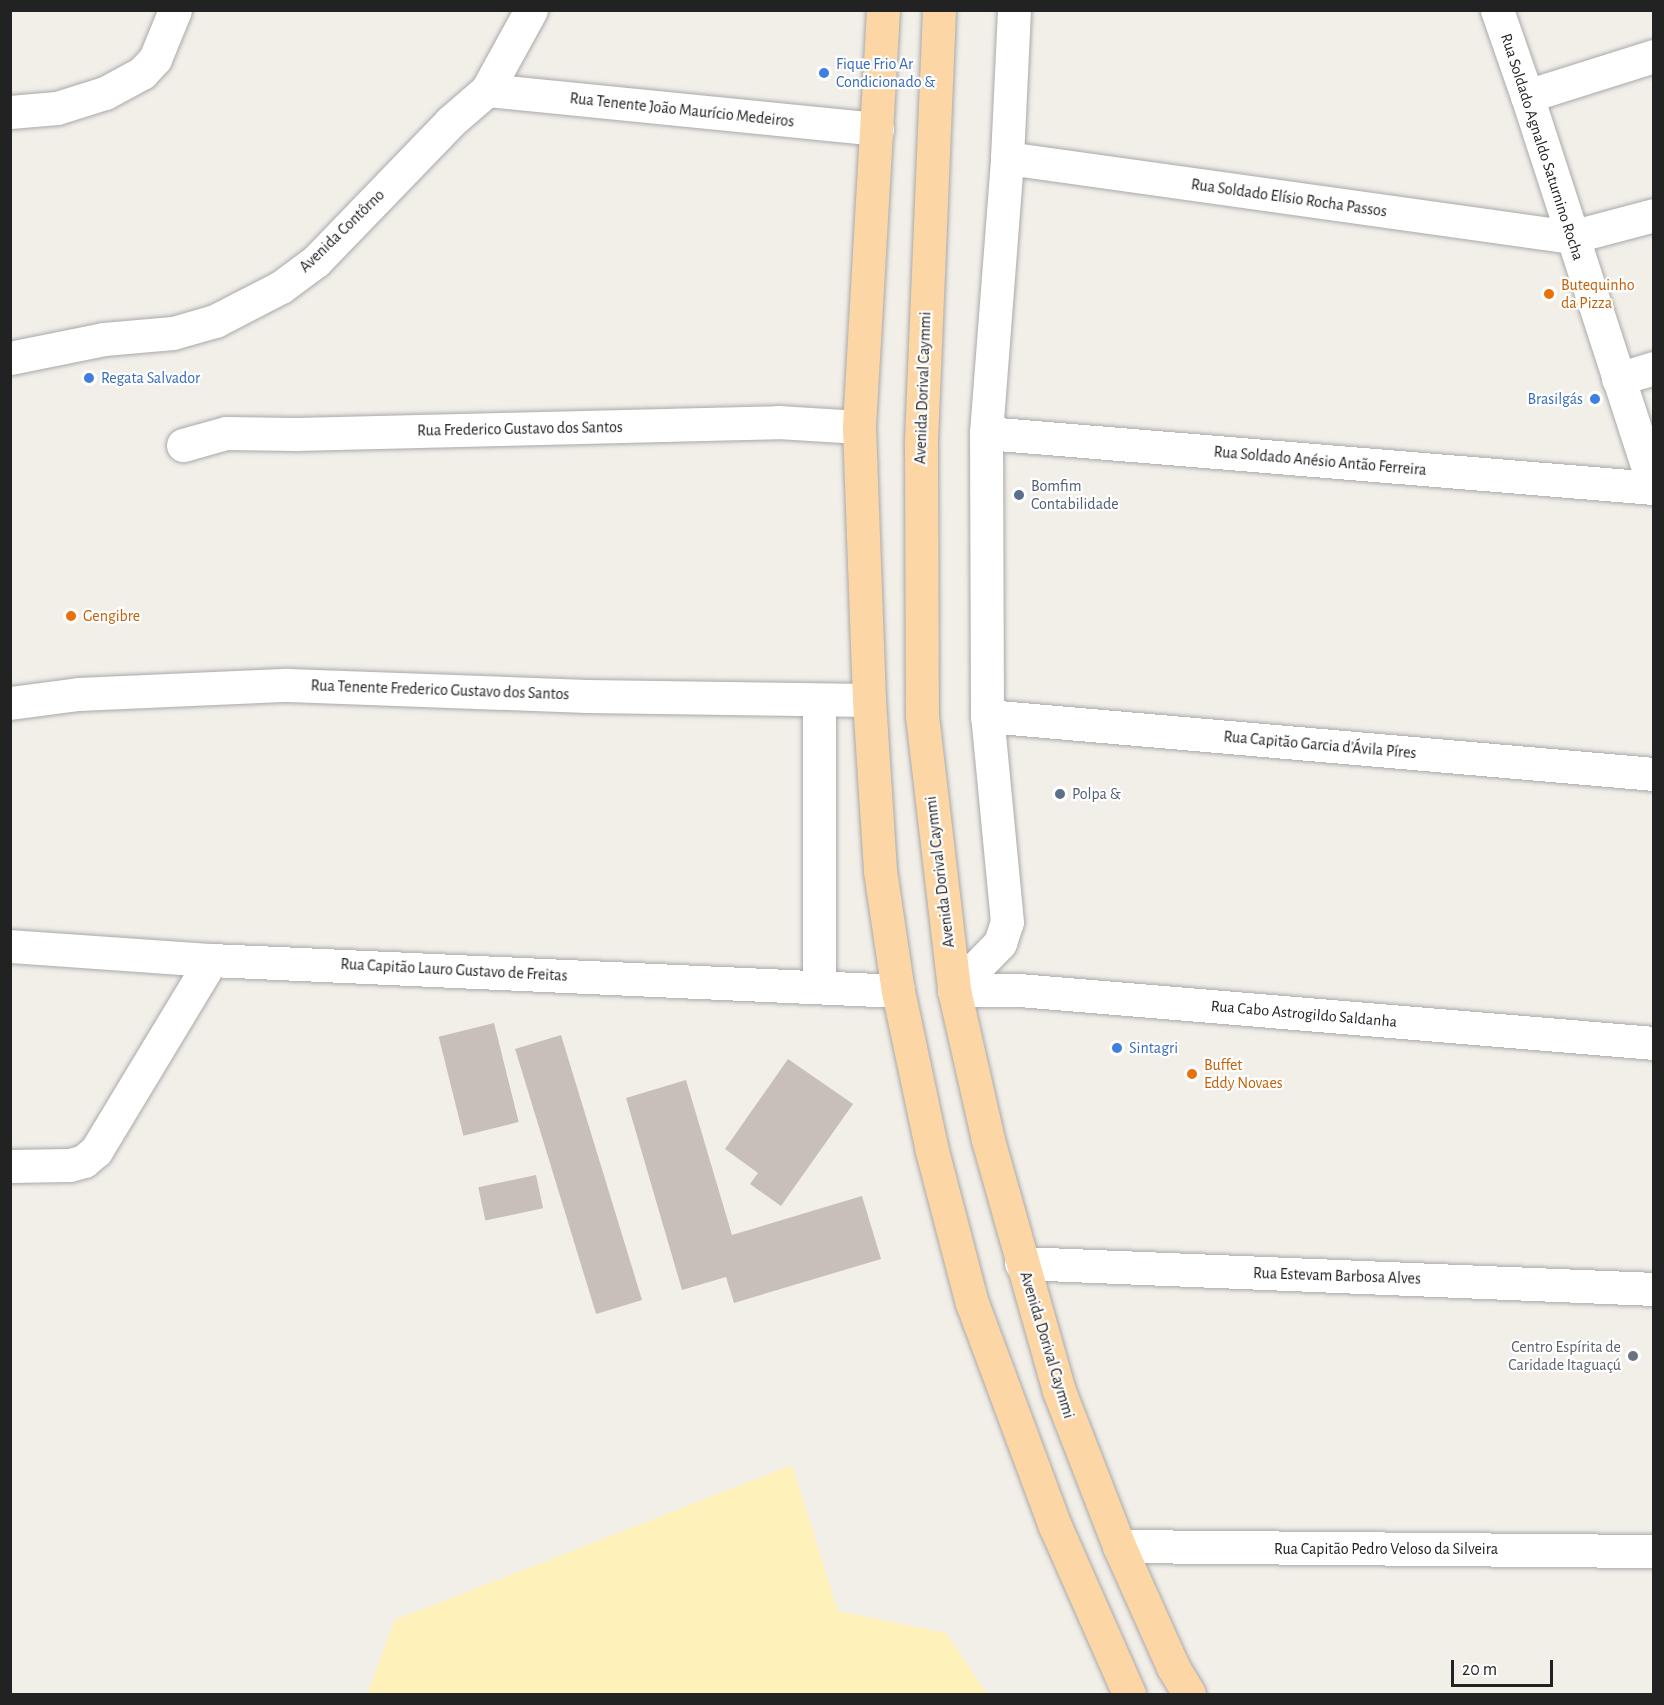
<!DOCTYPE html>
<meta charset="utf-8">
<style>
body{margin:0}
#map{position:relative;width:1664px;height:1705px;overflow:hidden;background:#f2efe9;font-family:"Alegreya Sans",sans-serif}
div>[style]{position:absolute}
.sand>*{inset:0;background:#fff1ba}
.building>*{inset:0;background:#c7bfb8;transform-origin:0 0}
.roads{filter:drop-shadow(0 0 2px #a9a9a9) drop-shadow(0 0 2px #a9a9a9)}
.minor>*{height:33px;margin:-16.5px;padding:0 16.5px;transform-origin:16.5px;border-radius:16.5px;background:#fff}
.major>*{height:33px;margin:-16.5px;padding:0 16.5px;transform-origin:16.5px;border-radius:16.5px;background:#fcd6a4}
.dots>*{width:16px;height:16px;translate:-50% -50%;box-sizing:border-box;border:3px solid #fff;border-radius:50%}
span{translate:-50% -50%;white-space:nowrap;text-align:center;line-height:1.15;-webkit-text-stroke:4.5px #fff;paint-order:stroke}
.shop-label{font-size:16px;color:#366cbe}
.left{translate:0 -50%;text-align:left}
.right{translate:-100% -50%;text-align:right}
.street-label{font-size:16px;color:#222}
.food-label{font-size:16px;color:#c56008}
.service-label{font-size:16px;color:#4e5e75}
.worship-label{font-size:16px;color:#5b616d}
.frame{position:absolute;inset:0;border:12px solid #222;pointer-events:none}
.scale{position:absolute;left:1451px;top:1660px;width:102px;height:27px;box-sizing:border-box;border:3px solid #222;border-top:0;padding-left:8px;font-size:18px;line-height:21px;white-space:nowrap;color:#222;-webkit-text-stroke:4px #fff;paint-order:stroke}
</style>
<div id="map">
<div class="sand">
<i style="clip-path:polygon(792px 1465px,838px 1611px,946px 1633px,987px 1694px,367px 1694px,395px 1620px)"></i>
</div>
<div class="building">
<i style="left:494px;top:1023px;width:102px;height:57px;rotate:76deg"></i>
<i style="left:561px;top:1035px;width:277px;height:48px;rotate:73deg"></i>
<i style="clip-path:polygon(788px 1059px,853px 1104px,781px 1206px,750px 1184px,758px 1173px,725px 1149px)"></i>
<i style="clip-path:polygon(686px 1080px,732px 1235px,862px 1196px,881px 1259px,734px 1303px,726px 1277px,682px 1290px,626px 1098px)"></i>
<i style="left:536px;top:1175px;width:34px;height:59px;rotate:78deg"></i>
</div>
<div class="roads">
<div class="minor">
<i style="left:1497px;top:10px;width:91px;rotate:70.8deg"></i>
<i style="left:1527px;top:96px;width:412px;rotate:72deg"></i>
<i style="left:487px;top:90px;width:392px;rotate:5.7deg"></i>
<i style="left:1527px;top:96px;width:133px;rotate:-17.5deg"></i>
<i style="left:10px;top:112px;width:47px;rotate:-4.9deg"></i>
<i style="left:57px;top:108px;width:50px;rotate:-17.4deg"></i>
<i style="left:105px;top:93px;width:42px;rotate:-28.4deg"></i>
<i style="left:142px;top:73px;width:19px;rotate:-47deg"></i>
<i style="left:155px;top:59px;width:53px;rotate:-67.8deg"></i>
<i style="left:1007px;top:158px;width:570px;rotate:7.97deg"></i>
<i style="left:1571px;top:237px;width:86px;rotate:-14.8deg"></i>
<i style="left:10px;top:358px;width:96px;rotate:-11.4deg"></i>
<i style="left:104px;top:339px;width:69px;rotate:-5deg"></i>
<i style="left:173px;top:333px;width:44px;rotate:-15.9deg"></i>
<i style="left:215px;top:321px;width:74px;rotate:-27.3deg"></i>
<i style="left:281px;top:287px;width:44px;rotate:-36.6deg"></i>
<i style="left:316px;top:261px;width:193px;rotate:-46deg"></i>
<i style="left:450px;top:122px;width:49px;rotate:-40.9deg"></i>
<i style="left:487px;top:90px;width:91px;rotate:-61.2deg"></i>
<i style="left:1618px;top:379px;width:38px;rotate:-17deg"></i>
<i style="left:986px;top:433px;width:670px;rotate:4.71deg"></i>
<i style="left:183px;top:445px;width:45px;rotate:-15.6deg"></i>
<i style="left:226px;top:433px;width:70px;rotate:0.8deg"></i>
<i style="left:296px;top:434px;width:482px;rotate:-1.4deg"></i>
<i style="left:778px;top:422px;width:81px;rotate:3.5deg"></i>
<i style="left:819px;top:701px;width:286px;rotate:90deg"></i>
<i style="left:10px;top:703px;width:69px;rotate:-7.5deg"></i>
<i style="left:78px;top:694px;width:210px;rotate:-2.5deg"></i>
<i style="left:288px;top:685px;width:299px;rotate:2.1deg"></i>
<i style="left:587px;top:696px;width:282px;rotate:0.8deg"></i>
<i style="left:987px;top:716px;width:670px;rotate:4.97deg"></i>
<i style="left:10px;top:946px;width:201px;rotate:4deg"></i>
<i style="left:211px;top:960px;width:688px;rotate:2.58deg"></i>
<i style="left:954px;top:990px;width:66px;rotate:-45.6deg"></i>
<i style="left:1000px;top:943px;width:22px;rotate:-72deg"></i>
<i style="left:1007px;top:922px;width:207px;rotate:-95.5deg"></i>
<i style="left:987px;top:716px;width:283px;rotate:-90.2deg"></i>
<i style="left:986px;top:433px;width:276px;rotate:-85.6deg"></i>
<i style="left:1007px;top:158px;width:148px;rotate:-87.3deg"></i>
<i style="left:954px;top:990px;width:65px"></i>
<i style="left:1019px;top:990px;width:637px;rotate:4.77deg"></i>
<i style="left:10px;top:1166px;width:60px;rotate:-1deg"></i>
<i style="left:70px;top:1165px;width:15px;rotate:-16deg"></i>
<i style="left:84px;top:1161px;width:16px;rotate:-40deg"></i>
<i style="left:96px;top:1151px;width:223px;rotate:-58.9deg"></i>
<i style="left:1021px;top:1263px;width:634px;rotate:2.35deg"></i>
<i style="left:1119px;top:1546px;width:535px;rotate:0.54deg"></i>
</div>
<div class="major">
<i style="left:883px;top:10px;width:418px;rotate:93.3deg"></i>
<i style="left:859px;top:427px;width:273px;rotate:87.9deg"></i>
<i style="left:869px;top:700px;width:171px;rotate:86.3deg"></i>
<i style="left:880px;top:871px;width:121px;rotate:81.5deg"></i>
<i style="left:898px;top:991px;width:164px;rotate:78deg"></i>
<i style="left:932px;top:1151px;width:157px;rotate:75.3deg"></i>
<i style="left:972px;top:1303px;width:238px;rotate:69.6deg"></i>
<i style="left:1055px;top:1526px;width:184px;rotate:66.2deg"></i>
<i style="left:939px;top:10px;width:436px;rotate:92.4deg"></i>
<i style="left:921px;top:446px;width:270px;rotate:89.8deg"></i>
<i style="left:922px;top:716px;width:276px;rotate:83.3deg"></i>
<i style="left:954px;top:990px;width:154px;rotate:77.2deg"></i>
<i style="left:988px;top:1140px;width:261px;rotate:74.2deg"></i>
<i style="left:1059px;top:1391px;width:166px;rotate:68.8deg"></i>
<i style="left:1119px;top:1546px;width:133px;rotate:65.9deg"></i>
<i style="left:1173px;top:1667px;width:31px;rotate:59deg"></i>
</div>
</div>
<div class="dots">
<i style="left:824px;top:73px;background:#3f7fe0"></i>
<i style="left:1549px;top:294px;background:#e8710a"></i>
<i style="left:89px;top:378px;background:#3f7fe0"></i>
<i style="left:1595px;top:399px;background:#3f7fe0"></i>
<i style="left:1019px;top:495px;background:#5c6f8a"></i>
<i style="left:71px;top:616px;background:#e8710a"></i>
<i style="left:1060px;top:794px;background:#5c6f8a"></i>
<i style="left:1117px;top:1048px;background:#3f7fe0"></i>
<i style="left:1192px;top:1074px;background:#e8710a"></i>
<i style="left:1633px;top:1356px;background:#6b7280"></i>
</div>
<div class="shop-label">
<span class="left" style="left:836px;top:73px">Fique Frio Ar<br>Condicionado &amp;</span>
<span class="left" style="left:101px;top:378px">Regata Salvador</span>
<span class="right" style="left:1583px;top:399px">Brasilgás</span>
<span class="left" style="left:1129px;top:1048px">Sintagri</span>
</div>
<div class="street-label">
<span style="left:682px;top:110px;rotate:6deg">Rua Tenente João Maurício Medeiros</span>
<span style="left:1542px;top:147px;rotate:72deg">Rua Soldado Agnaldo Saturnino Rocha</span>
<span style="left:1289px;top:198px;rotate:8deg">Rua Soldado Elísio Rocha Passos</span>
<span style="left:342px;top:231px;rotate:-44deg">Avenida Contôrno</span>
<span style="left:923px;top:388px;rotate:-88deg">Avenida Dorival Caymmi</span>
<span style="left:520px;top:429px;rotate:-1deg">Rua Frederico Gustavo dos Santos</span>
<span style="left:1320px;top:461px;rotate:5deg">Rua Soldado Anésio Antão Ferreira</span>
<span style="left:440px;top:690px;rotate:2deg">Rua Tenente Frederico Gustavo dos Santos</span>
<span style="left:1320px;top:745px;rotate:5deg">Rua Capitão Garcia d'Ávila Píres</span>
<span style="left:940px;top:872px;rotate:-97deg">Avenida Dorival Caymmi</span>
<span style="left:454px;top:970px;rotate:3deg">Rua Capitão Lauro Gustavo de Freitas</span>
<span style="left:1304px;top:1014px;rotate:5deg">Rua Cabo Astrogildo Saldanha</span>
<span style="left:1337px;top:1276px;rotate:2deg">Rua Estevam Barbosa Alves</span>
<span style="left:1047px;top:1345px;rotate:73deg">Avenida Dorival Caymmi</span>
<span style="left:1386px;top:1549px">Rua Capitão Pedro Veloso da Silveira</span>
</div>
<div class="food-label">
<span class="left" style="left:1561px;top:294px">Butequinho<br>da Pizza</span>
<span class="left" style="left:83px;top:616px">Gengibre</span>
<span class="left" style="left:1204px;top:1074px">Buffet<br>Eddy Novaes</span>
</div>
<div class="service-label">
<span class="left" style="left:1031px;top:495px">Bomfim<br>Contabilidade</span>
<span class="left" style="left:1072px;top:794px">Polpa &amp;</span>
</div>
<div class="worship-label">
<span class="right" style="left:1621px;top:1356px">Centro Espírita de<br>Caridade Itaguaçú</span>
</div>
<div class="frame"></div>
<div class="scale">20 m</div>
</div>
